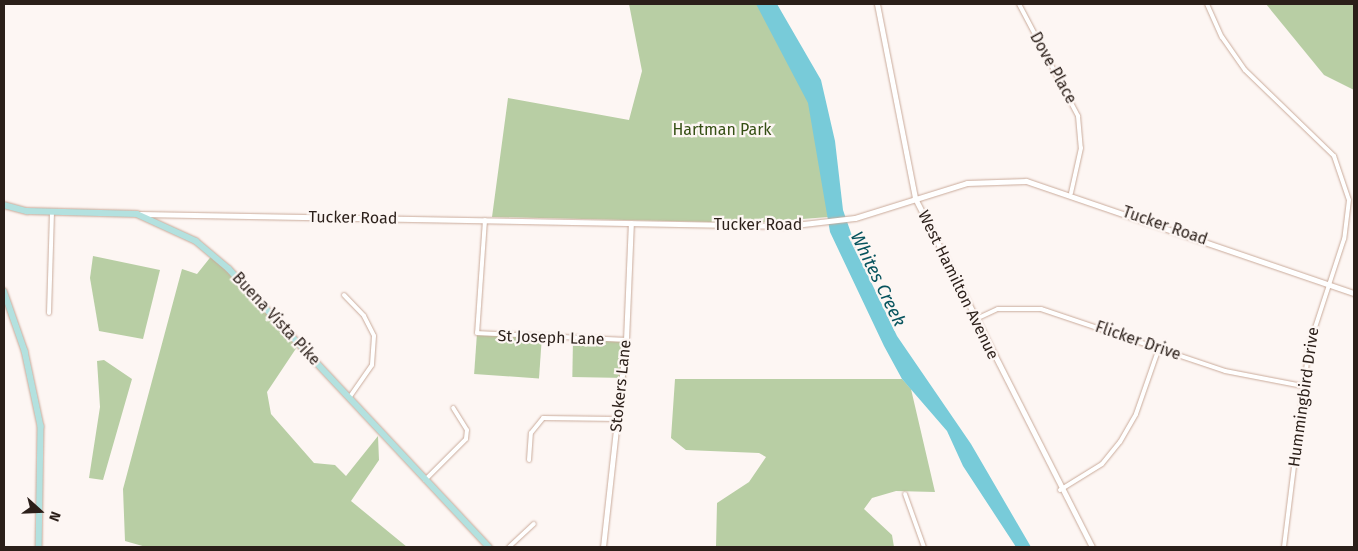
<!DOCTYPE html>
<style>
body{margin:0}
#map{position:relative;width:1358px;height:551px;overflow:hidden;background:#fdf6f3;font-family:"Fira Sans",sans-serif}
div>[style]{position:absolute}
.green>*{inset:0;background:#b8cea4;transform-origin:0 0}
.water>*{inset:0;background:#78cbd9}
.roads{filter:drop-shadow(0 0 1px #caab9b) drop-shadow(0 0 1px #caab9b)}
.minor>*{height:4px;margin:-2px;padding:0 2px;transform-origin:2px;border-radius:2px;background:#fff}
.tertiary>*{height:5px;margin:-2.5px;padding:0 2.5px;transform-origin:2.5px;border-radius:2.5px;background:#fff}
.secondary>*{height:5.5px;margin:-2.75px;padding:0 2.75px;transform-origin:2.75px;border-radius:2.75px;background:#b3e1df}
span{translate:-50% -50%;white-space:nowrap;text-align:center;line-height:1.15;-webkit-text-stroke:4.5px #fdf6f3;paint-order:stroke}
.street-label{font-size:16px;color:#2b1f19}
.park-label{font-size:16px;color:#354f14}
.water-label{font-size:18px;color:#06535d;font-style:italic}
.frame{position:absolute;inset:0;border:5px solid #2b1f19;pointer-events:none}
.north{position:absolute;left:15px;top:486px;width:50px;height:50px;-webkit-text-stroke:4px #fdf6f3;paint-order:stroke;rotate:110deg;font-size:14px;font-weight:700;line-height:20px;text-align:center;color:#2b1f19}
.north::after{content:'';display:block;margin:auto;width:18px;height:22px;background:#2b1f19;clip-path:polygon(50% 0,100% 100%,50% 72%,0 100%)}
</style>
<div id="map">
<div class="green">
<i style="clip-path:polygon(629px 4px,767px 4px,815px 114px,828px 217px,752px 223px,492px 217px,508px 98px,629px 120px,642px 71px)"></i>
<i style="clip-path:polygon(1266px 4px,1354px 4px,1354px 90px,1324px 75px)"></i>
<i style="clip-path:polygon(213px 254px,299px 344px,267px 392px,271px 414px,314px 463px,335px 465px,346px 476px,378px 436px,379px 460px,351px 501px,407px 547px,146px 547px,125px 541px,123px 489px,182px 269px,197px 274px)"></i>
<i style="clip-path:polygon(93px 256px,160px 270px,143px 339px,99px 331px,90px 278px)"></i>
<i style="left:477px;top:333px;width:65px;height:41px;rotate:4deg"></i>
<i style="left:573px;top:339px;width:53px;height:38px;rotate:1deg"></i>
<i style="clip-path:polygon(104px 360px,132px 379px,103px 480px,89px 478px,100px 407px,97px 361px)"></i>
<i style="clip-path:polygon(675px 379px,902px 379px,911px 389px,935px 492px,896px 491px,872px 498px,864px 509px,892px 535px,894px 547px,716px 547px,717px 503px,749px 482px,766px 457px,759px 453px,686px 450px,671px 438px)"></i>
</div>
<div class="water">
<i style="clip-path:polygon(756px 4px,777px 4px,821px 80px,835px 141px,843px 210px,860px 259px,897px 336px,971px 444px,1031px 547px,1016px 547px,963px 466px,947px 431px,902px 379px,884px 346px,830px 232px,808px 103px)"></i>
</div>
<div class="roads">
<div class="minor">
<i style="left:1019px;top:4px;width:127px;rotate:62.2deg"></i>
<i style="left:1078px;top:116px;width:32px;rotate:85deg"></i>
<i style="left:1081px;top:148px;width:46px;rotate:102.5deg"></i>
<i style="left:1207px;top:4px;width:36px;rotate:66deg"></i>
<i style="left:1222px;top:37px;width:40px;rotate:55.1deg"></i>
<i style="left:1245px;top:70px;width:124px;rotate:44deg"></i>
<i style="left:1334px;top:156px;width:46px;rotate:71.2deg"></i>
<i style="left:1349px;top:200px;width:39px;rotate:97deg"></i>
<i style="left:1344px;top:239px;width:113px;rotate:108.1deg"></i>
<i style="left:1309px;top:346px;width:203px;rotate:97.1deg"></i>
<i style="left:485px;top:220px;width:113px;rotate:94deg"></i>
<i style="left:477px;top:333px;width:149px;rotate:2.7deg"></i>
<i style="left:344px;top:295px;width:29px;rotate:46deg"></i>
<i style="left:364px;top:316px;width:22px;rotate:63deg"></i>
<i style="left:374px;top:336px;width:29px;rotate:94deg"></i>
<i style="left:372px;top:365px;width:40px;rotate:124.9deg"></i>
<i style="left:49px;top:313px;width:101px;rotate:-88.3deg"></i>
<i style="left:974px;top:320px;width:26px;rotate:-25deg"></i>
<i style="left:998px;top:309px;width:43px"></i>
<i style="left:1041px;top:309px;width:194px;rotate:18.6deg"></i>
<i style="left:1225px;top:371px;width:79px;rotate:10.9deg"></i>
<i style="left:529px;top:460px;width:27px;rotate:-86deg"></i>
<i style="left:531px;top:433px;width:19px;rotate:-51deg"></i>
<i style="left:543px;top:418px;width:75px;rotate:0.8deg"></i>
<i style="left:425px;top:480px;width:58px;rotate:-45deg"></i>
<i style="left:466px;top:439px;width:9px;rotate:-84deg"></i>
<i style="left:467px;top:430px;width:26px;rotate:-122deg"></i>
<i style="left:1060px;top:490px;width:49px;rotate:-31.8deg"></i>
<i style="left:1102px;top:464px;width:28px;rotate:-51deg"></i>
<i style="left:1120px;top:442px;width:32px;rotate:-60deg"></i>
<i style="left:1136px;top:414px;width:70px;rotate:-70.8deg"></i>
<i style="left:905px;top:494px;width:56px;rotate:70.3deg"></i>
<i style="left:509px;top:547px;width:34px;rotate:-43deg"></i>
</div>
<div class="tertiary">
<i style="left:877px;top:4px;width:198px;rotate:78.9deg"></i>
<i style="left:915px;top:198px;width:391px;rotate:63.1deg"></i>
<i style="left:140px;top:214px;width:646px;rotate:1.06deg"></i>
<i style="left:786px;top:226px;width:69px;rotate:-6.6deg"></i>
<i style="left:855px;top:218px;width:117px;rotate:-17.4deg"></i>
<i style="left:967px;top:183px;width:59px;rotate:-1.9deg"></i>
<i style="left:1026px;top:181px;width:347px;rotate:18.9deg"></i>
<i style="left:603px;top:547px;width:208px;rotate:-83.7deg"></i>
<i style="left:626px;top:340px;width:117px;rotate:-87.6deg"></i>
</div>
<div class="secondary">
<i style="left:4px;top:205px;width:24px;rotate:15deg"></i>
<i style="left:27px;top:211px;width:110px;rotate:1.6deg"></i>
<i style="left:137px;top:214px;width:65px;rotate:24.6deg"></i>
<i style="left:196px;top:241px;width:43px;rotate:40.3deg"></i>
<i style="left:229px;top:269px;width:381px;rotate:46.9deg"></i>
<i style="left:4px;top:291px;width:64px;rotate:70.7deg"></i>
<i style="left:25px;top:351px;width:77px;rotate:78deg"></i>
<i style="left:41px;top:426px;width:121px;rotate:90.9deg"></i>
</div>
</div>
<div class="street-label">
<span style="left:1053px;top:68px;rotate:61deg">Dove Place</span>
<span style="left:353px;top:218px;rotate:1deg">Tucker Road</span>
<span style="left:758px;top:225px">Tucker Road</span>
<span style="left:1165px;top:226px;rotate:19deg">Tucker Road</span>
<span style="left:958px;top:285px;rotate:64deg">West Hamilton Avenue</span>
<span style="left:276px;top:319px;rotate:47deg">Buena Vista Pike</span>
<span style="left:551px;top:338px;rotate:2deg">St Joseph Lane</span>
<span style="left:1138px;top:341px;rotate:19deg">Flicker Drive</span>
<span style="left:621px;top:386px;rotate:-84deg">Stokers Lane</span>
<span style="left:1304px;top:397px;rotate:-82deg">Hummingbird Drive</span>
</div>
<div class="park-label">
<span style="left:722px;top:130px">Hartman Park</span>
</div>
<div class="water-label">
<span style="left:878px;top:279px;rotate:64deg">Whites Creek</span>
</div>
<div class="frame"></div>
<div class="north">N</div>
</div>
